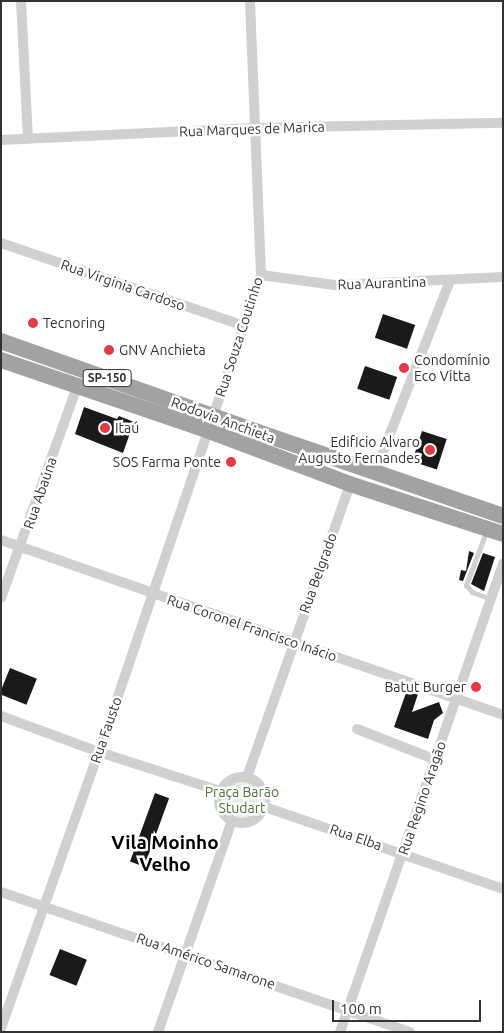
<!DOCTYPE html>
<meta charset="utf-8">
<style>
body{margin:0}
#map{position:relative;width:504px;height:1033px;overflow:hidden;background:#fff;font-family:Ubuntu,sans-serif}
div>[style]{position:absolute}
.green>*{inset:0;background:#e6ecdf}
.round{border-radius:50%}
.building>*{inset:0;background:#1a1a1a;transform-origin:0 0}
.service>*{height:5px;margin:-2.5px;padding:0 2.5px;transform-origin:2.5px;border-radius:2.5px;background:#d0d0d0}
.minor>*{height:10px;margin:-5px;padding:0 5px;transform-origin:5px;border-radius:5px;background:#d0d0d0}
.minor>.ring{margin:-5px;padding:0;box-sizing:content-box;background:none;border:10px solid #d0d0d0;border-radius:50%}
.trunk>*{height:16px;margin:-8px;padding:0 8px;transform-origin:8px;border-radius:8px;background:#a2a2a2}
.dots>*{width:14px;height:14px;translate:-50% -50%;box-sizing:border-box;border:2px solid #fff;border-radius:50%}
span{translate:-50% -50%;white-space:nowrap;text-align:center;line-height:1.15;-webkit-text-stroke:5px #fff;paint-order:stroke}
.shield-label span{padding:1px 4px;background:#fff;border:1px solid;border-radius:4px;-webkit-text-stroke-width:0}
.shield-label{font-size:12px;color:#333;font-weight:700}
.street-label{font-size:14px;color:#333}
.poi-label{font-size:14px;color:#333}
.left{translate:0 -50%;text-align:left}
.right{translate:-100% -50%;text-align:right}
.park-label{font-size:14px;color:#56703f}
.district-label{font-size:19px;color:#000;font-weight:700}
.frame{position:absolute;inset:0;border:2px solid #333;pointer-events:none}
.scale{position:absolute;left:332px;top:1000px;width:149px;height:22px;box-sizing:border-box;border:2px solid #333;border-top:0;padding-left:6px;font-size:15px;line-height:18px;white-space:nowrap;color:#333;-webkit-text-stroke:4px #fff;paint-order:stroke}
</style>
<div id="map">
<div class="green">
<i class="round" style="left:223px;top:781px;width:38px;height:38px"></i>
</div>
<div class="building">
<i style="left:383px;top:314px;width:34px;height:25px;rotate:19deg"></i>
<i style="left:365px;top:366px;width:34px;height:24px;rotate:19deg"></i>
<i style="clip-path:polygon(84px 407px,117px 419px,119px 416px,134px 422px,123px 453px,75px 434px)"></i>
<i style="left:422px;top:431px;width:26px;height:32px;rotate:18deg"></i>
<i style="clip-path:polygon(469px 551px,474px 553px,463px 581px,459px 580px,461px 570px,466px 571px)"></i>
<i style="clip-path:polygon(483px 553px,495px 557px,484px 591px,471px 584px)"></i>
<i style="left:10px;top:668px;width:29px;height:28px;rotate:22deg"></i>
<i style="clip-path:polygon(407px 690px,418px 694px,412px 712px,439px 702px,443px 713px,434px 720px,428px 739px,394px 727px)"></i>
<i style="left:155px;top:793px;width:15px;height:73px;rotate:20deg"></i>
<i style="left:60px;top:949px;width:29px;height:28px;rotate:22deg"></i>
</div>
<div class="service">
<i style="left:486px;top:532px;width:57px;rotate:110.7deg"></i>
<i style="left:466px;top:585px;width:9px;rotate:49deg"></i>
<i style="left:472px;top:592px;width:20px;rotate:20deg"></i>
</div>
<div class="minor">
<i style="left:21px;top:1px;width:137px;rotate:87.1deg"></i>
<i style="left:1px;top:140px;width:253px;rotate:-2.7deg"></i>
<i style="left:254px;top:128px;width:249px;rotate:-1.2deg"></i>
<i style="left:1px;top:243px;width:258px;rotate:18.8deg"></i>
<i style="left:261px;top:275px;width:74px;rotate:7.8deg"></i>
<i style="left:334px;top:285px;width:169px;rotate:-2.7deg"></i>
<i style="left:375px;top:472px;width:205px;rotate:-68.6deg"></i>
<i style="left:1px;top:540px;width:532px;rotate:19.22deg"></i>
<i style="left:1px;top:598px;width:224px;rotate:-70.2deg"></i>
<i style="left:1px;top:716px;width:104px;rotate:20.2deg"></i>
<i style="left:99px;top:752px;width:127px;rotate:17.9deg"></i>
<i style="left:357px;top:729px;width:85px;rotate:21.4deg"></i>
<i class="ring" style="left:219px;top:777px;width:36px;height:36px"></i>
<i style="left:247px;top:777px;width:311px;rotate:-70.6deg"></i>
<i style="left:265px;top:807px;width:252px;rotate:19deg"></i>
<i style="left:1px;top:892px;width:432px;rotate:18.9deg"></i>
<i style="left:1px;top:1028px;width:293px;rotate:-70.5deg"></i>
<i style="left:99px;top:752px;width:504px;rotate:-71.24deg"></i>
<i style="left:261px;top:275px;width:274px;rotate:-92.3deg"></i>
<i style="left:158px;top:1032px;width:224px;rotate:-70.7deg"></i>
<i style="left:340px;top:1032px;width:496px;rotate:-70.8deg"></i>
</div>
<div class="trunk">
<i style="left:1px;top:341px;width:263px;rotate:19.5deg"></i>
<i style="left:249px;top:429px;width:268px;rotate:18.9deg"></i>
<i style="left:1px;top:360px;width:220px;rotate:18.8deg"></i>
<i style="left:209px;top:431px;width:151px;rotate:20.6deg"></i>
<i style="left:350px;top:484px;width:161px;rotate:18.1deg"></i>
</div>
<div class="dots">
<i style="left:33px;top:323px;background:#e63946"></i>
<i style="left:109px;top:350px;background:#e63946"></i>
<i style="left:404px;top:368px;background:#e63946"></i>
<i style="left:105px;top:428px;background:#e63946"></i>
<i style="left:430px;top:450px;background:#e63946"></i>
<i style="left:231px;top:462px;background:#e63946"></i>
<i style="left:476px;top:687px;background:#e63946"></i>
</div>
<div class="shield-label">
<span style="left:107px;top:378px">SP-150</span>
</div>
<div class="street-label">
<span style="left:252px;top:129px;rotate:-2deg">Rua Marques de Marica</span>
<span style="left:382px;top:283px;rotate:-2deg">Rua Aurantina</span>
<span style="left:123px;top:285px;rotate:19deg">Rua Virginia Cardoso</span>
<span style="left:239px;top:337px;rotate:-72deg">Rua Souza Coutinho</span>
<span style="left:223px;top:420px;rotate:20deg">Rodovia Anchieta</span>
<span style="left:40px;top:493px;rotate:-71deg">Rua Abaúna</span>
<span style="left:318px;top:573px;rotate:-70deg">Rua Belgrado</span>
<span style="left:252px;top:628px;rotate:19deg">Rua Coronel Francisco Inácio</span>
<span style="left:106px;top:730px;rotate:-71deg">Rua Fausto</span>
<span style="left:422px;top:798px;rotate:-71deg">Rua Regino Aragão</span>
<span style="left:356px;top:837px;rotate:19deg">Rua Elba</span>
<span style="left:206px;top:961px;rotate:19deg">Rua Américo Samarone</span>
</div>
<div class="poi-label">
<span class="left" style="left:43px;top:323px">Tecnoring</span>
<span class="left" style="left:119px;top:350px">GNV Anchieta</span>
<span class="left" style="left:414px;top:368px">Condomínio<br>Eco Vitta</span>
<span class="left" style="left:115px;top:428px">Itaú</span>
<span class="right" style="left:420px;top:450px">Edificio Alvaro<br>Augusto Fernandes</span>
<span class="right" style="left:221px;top:462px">SOS Farma Ponte</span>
<span class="right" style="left:466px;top:687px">Batut Burger</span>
</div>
<div class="park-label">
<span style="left:242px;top:800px">Praça Barão<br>Studart</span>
</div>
<div class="district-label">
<span style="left:165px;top:854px">Vila Moinho<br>Velho</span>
</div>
<div class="frame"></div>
<div class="scale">100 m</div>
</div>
